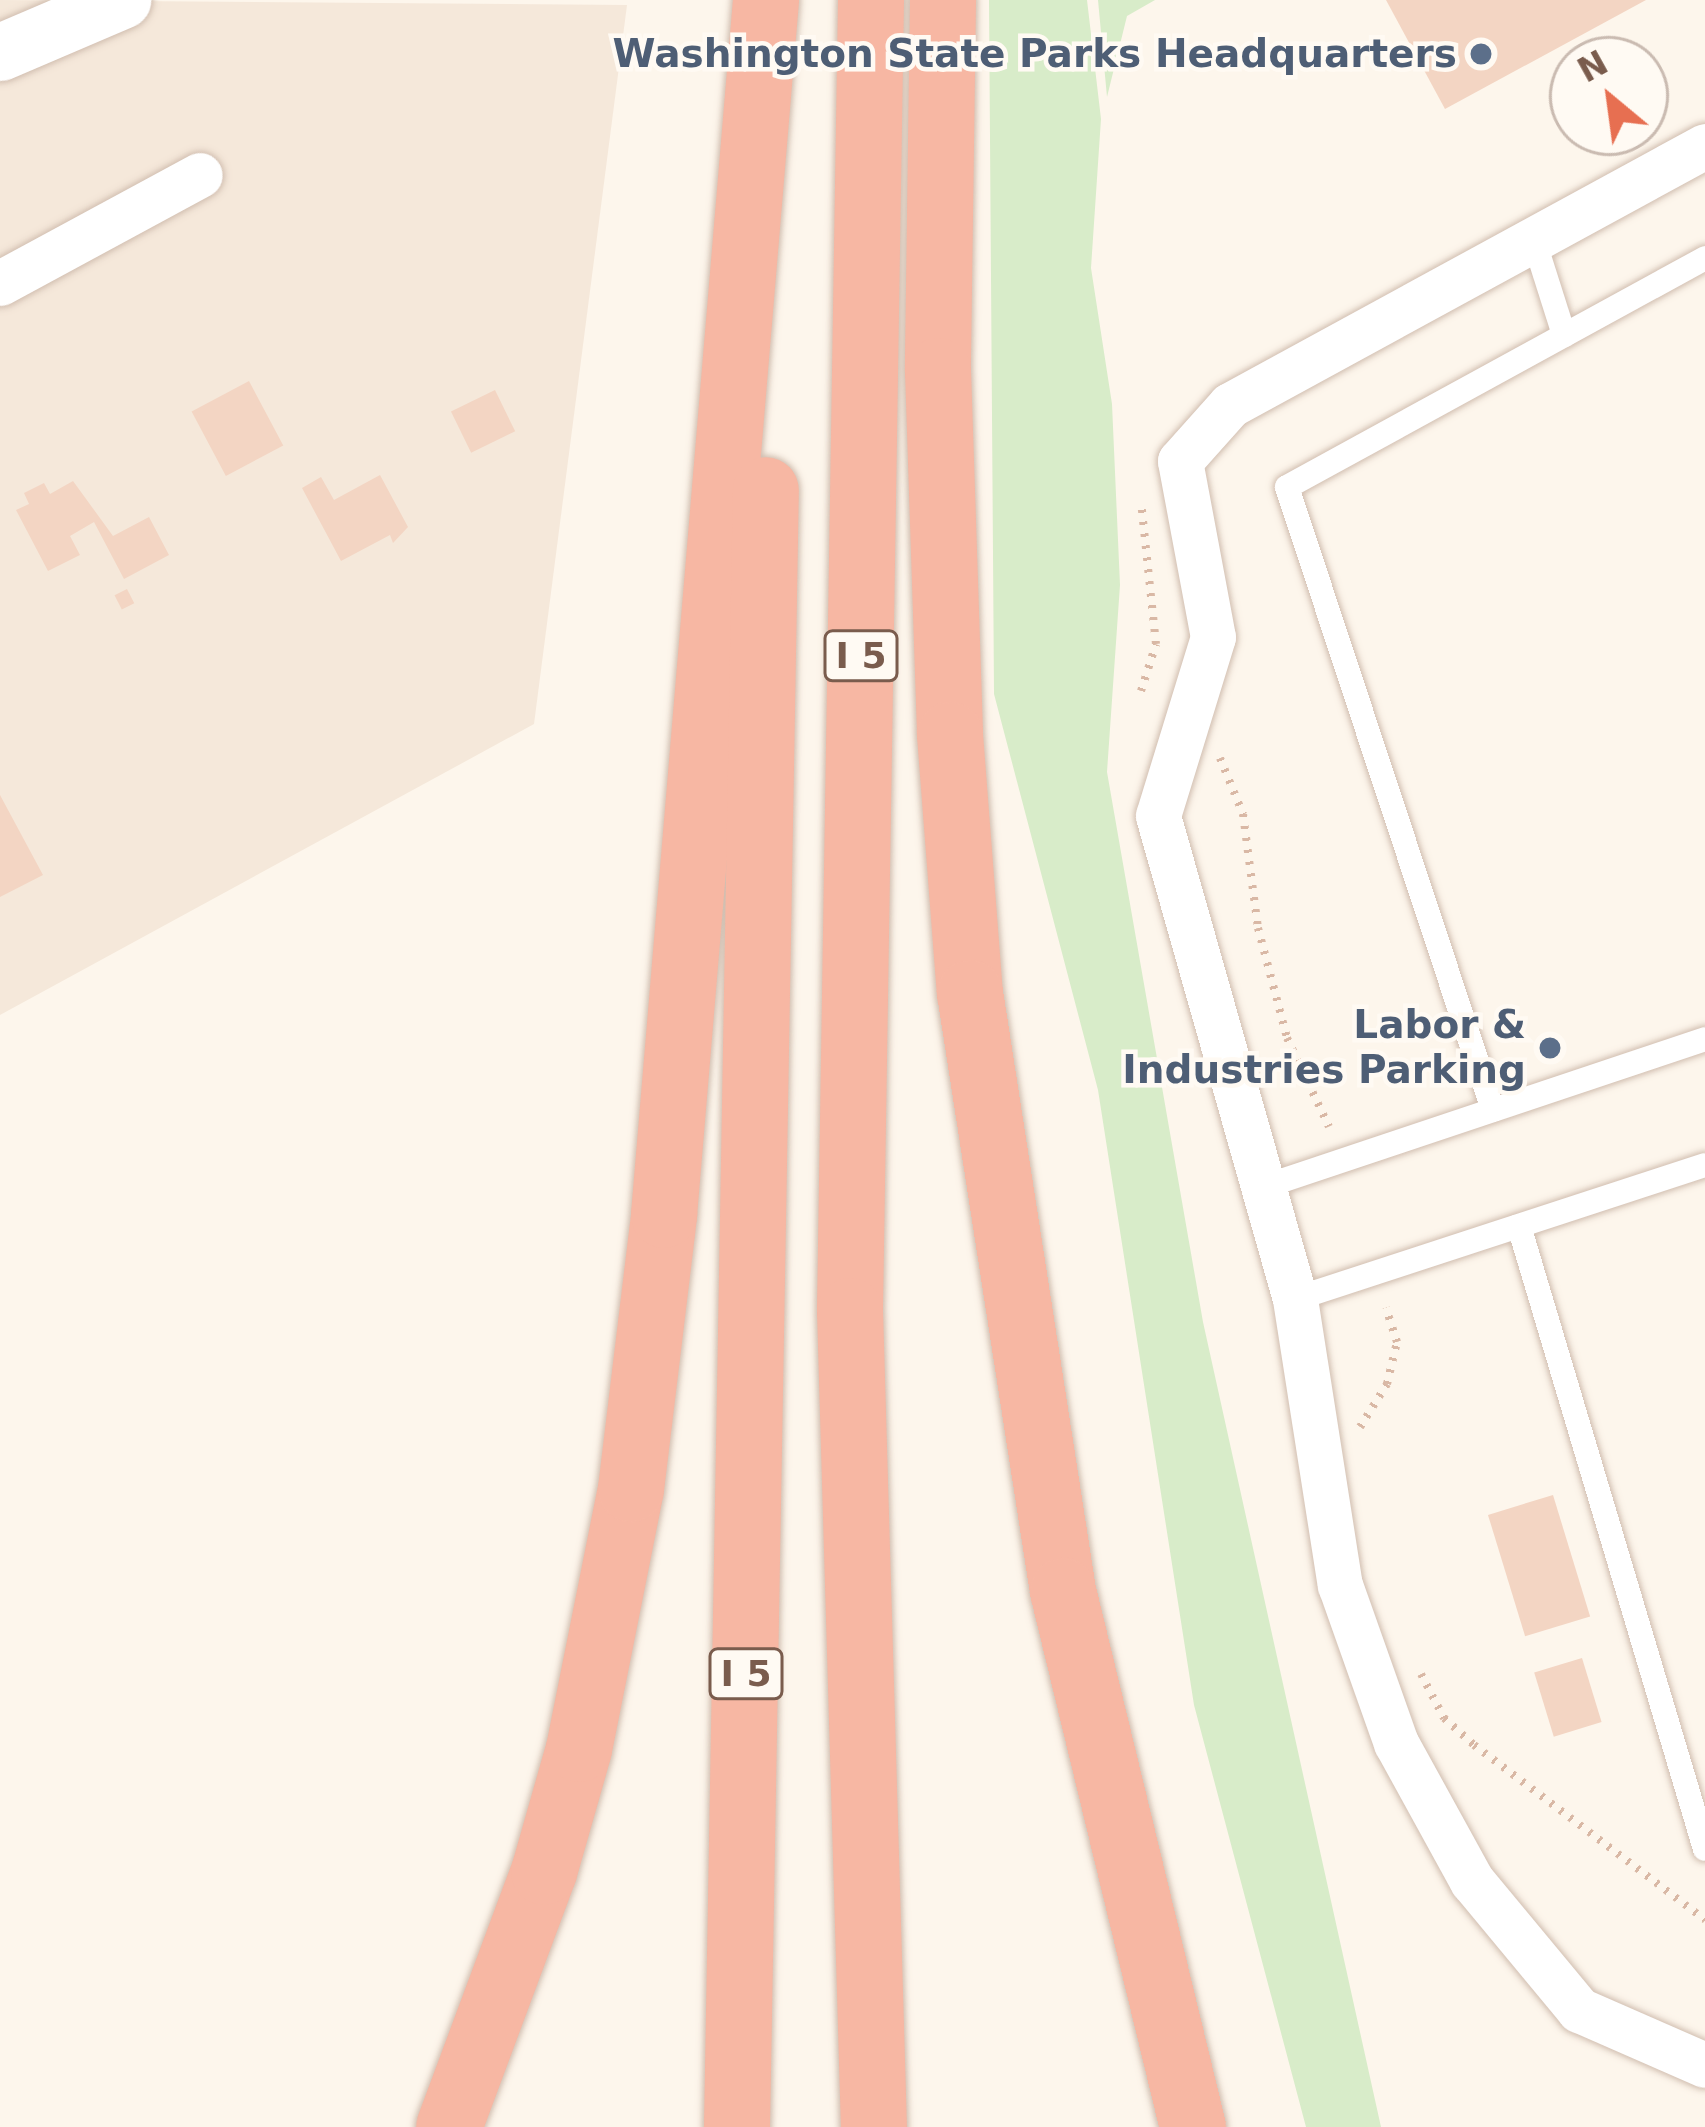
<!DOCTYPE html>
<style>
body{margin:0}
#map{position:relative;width:1705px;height:2127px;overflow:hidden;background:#fdf6ec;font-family:"DejaVu Sans",sans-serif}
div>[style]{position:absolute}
.residential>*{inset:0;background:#f5e8da}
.green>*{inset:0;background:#d8ecc9}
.building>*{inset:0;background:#f3d5c3;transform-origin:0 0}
.path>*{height:8px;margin-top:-4px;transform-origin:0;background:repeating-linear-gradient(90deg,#d9b8a5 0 3px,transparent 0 12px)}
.roads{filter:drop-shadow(0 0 3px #d1beb0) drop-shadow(0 0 3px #d1beb0)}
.service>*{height:24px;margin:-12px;padding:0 12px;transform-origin:12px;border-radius:12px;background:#fff}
.minor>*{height:45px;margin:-22.5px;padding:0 22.5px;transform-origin:22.5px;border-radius:22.5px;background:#fff}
.tertiary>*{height:57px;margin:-28.5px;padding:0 28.5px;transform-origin:28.5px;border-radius:28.5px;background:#fff}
.motorway>*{height:66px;margin:-33px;padding:0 33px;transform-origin:33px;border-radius:33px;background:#f7b7a3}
.dots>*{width:33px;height:33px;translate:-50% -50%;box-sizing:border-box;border:6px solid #fffaf3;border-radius:50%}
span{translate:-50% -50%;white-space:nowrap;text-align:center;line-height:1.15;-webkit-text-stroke:9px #fffaf3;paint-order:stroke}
.shield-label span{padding:3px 9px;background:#fffaf3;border:3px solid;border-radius:9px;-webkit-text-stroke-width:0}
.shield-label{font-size:36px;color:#7a5c4d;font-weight:700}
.service-label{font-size:39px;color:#4e5e75;font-weight:700}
.right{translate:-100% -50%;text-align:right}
.north{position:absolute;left:1549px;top:36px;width:120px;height:120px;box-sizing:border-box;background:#fffaf3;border:3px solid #cabbb1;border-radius:50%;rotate:331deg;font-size:33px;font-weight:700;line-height:48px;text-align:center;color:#7a5c4d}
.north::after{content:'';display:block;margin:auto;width:42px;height:54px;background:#e76f51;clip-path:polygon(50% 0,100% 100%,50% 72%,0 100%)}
</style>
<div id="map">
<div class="residential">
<i style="clip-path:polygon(0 0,627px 5px,534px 724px,0 1015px)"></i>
</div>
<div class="green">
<i style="clip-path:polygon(989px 0,1087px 0,1101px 119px,1091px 268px,1112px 404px,1120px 585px,1107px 772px,1203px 1322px,1381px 2127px,1306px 2127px,1194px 1705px,1098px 1090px,994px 694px)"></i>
<i style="clip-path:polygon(1098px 0,1155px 0,1127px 16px,1107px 97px)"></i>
</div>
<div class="building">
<i style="clip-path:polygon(1386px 0,1646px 0,1445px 109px)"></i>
<i style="left:249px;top:381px;width:73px;height:65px;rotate:62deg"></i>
<i style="left:495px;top:390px;width:46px;height:49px;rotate:64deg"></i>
<i style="clip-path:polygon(380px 475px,408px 527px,393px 543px,390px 535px,341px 561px,302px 488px,321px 477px,334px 500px)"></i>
<i style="clip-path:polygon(73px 481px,113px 536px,149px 517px,169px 555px,124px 579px,94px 522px,70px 536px,80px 555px,48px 571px,16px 510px,29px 504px,24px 493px,44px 483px,50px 494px)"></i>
<i style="left:127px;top:589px;width:16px;height:14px;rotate:63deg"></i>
<i style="clip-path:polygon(0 795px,43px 875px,0 897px)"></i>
<i style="left:1553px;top:1495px;width:127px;height:68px;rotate:73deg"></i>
<i style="left:1582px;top:1658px;width:67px;height:50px;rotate:73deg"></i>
</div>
<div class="path">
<i style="left:1141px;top:691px;width:49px;rotate:-72.3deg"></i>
<i style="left:1156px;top:644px;width:143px;rotate:-96deg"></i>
<i style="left:1220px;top:758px;width:61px;rotate:67.7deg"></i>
<i style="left:1243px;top:814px;width:115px;rotate:82.5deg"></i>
<i style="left:1258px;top:928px;width:114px;rotate:75.2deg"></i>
<i style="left:1287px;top:1038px;width:98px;rotate:64.7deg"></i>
<i style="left:1360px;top:1427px;width:51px;rotate:-57.9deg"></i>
<i style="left:1387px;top:1384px;width:43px;rotate:-76.6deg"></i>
<i style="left:1397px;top:1342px;width:36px;rotate:-108deg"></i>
<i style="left:1421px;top:1674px;width:50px;rotate:62.4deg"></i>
<i style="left:1444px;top:1718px;width:40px;rotate:42deg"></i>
<i style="left:1474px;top:1745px;width:290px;rotate:37.1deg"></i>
</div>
<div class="roads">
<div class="service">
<i style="left:1533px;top:237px;width:103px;rotate:72.4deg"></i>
<i style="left:1493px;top:1110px;width:656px;rotate:-108.3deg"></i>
<i style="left:1287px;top:487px;width:477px;rotate:-28.7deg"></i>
<i style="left:1263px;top:1187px;width:466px;rotate:-18.5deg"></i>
<i style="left:1519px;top:1226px;width:650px;rotate:73.38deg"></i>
<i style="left:1295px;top:1299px;width:431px;rotate:-18.1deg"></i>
</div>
<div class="minor">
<i style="left:1705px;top:146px;width:541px;rotate:151.4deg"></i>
<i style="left:1230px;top:405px;width:75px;rotate:131.8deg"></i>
<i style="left:1180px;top:461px;width:179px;rotate:79.4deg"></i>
<i style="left:1213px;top:637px;width:187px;rotate:107.1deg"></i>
<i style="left:1158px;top:816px;width:502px;rotate:74.16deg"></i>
<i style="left:1295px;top:1299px;width:290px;rotate:81.1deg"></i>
<i style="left:1340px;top:1585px;width:168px;rotate:70.5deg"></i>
<i style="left:1396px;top:1743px;width:158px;rotate:61.2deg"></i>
<i style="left:1472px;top:1881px;width:168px;rotate:50.3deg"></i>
<i style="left:1579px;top:2010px;width:137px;rotate:23.6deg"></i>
<i style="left:0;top:283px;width:227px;rotate:-28.4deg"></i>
</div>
<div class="tertiary">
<i style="left:0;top:52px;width:133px;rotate:-23.1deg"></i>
</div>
<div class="motorway">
<i style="left:871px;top:0;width:1311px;rotate:90.92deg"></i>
<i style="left:850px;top:1311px;width:816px;rotate:88.32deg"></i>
<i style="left:943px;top:0;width:371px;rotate:90.8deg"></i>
<i style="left:938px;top:371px;width:364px;rotate:88.1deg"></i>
<i style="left:950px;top:735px;width:259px;rotate:85.6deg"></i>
<i style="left:970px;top:993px;width:605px;rotate:81.16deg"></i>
<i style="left:1063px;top:1591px;width:552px;rotate:76.37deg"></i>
<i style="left:449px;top:2127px;width:272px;rotate:-69.6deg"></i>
<i style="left:544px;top:1872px;width:128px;rotate:-74.1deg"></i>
<i style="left:579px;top:1749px;width:265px;rotate:-78.7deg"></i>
<i style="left:631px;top:1489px;width:276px;rotate:-83.1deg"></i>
<i style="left:664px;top:1215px;width:1219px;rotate:-85.2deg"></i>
<i style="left:737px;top:2127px;width:1637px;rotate:-88.99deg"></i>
</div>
</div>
<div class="dots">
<i style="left:1481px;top:54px;background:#5c6f8a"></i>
<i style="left:1550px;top:1048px;background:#5c6f8a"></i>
</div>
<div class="shield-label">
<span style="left:861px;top:656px">I 5</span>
<span style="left:746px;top:1674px">I 5</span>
</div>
<div class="service-label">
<span class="right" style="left:1457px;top:54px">Washington State Parks Headquarters</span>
<span class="right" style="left:1526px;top:1048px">Labor &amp;<br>Industries Parking</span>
</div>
<div class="north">N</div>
</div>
